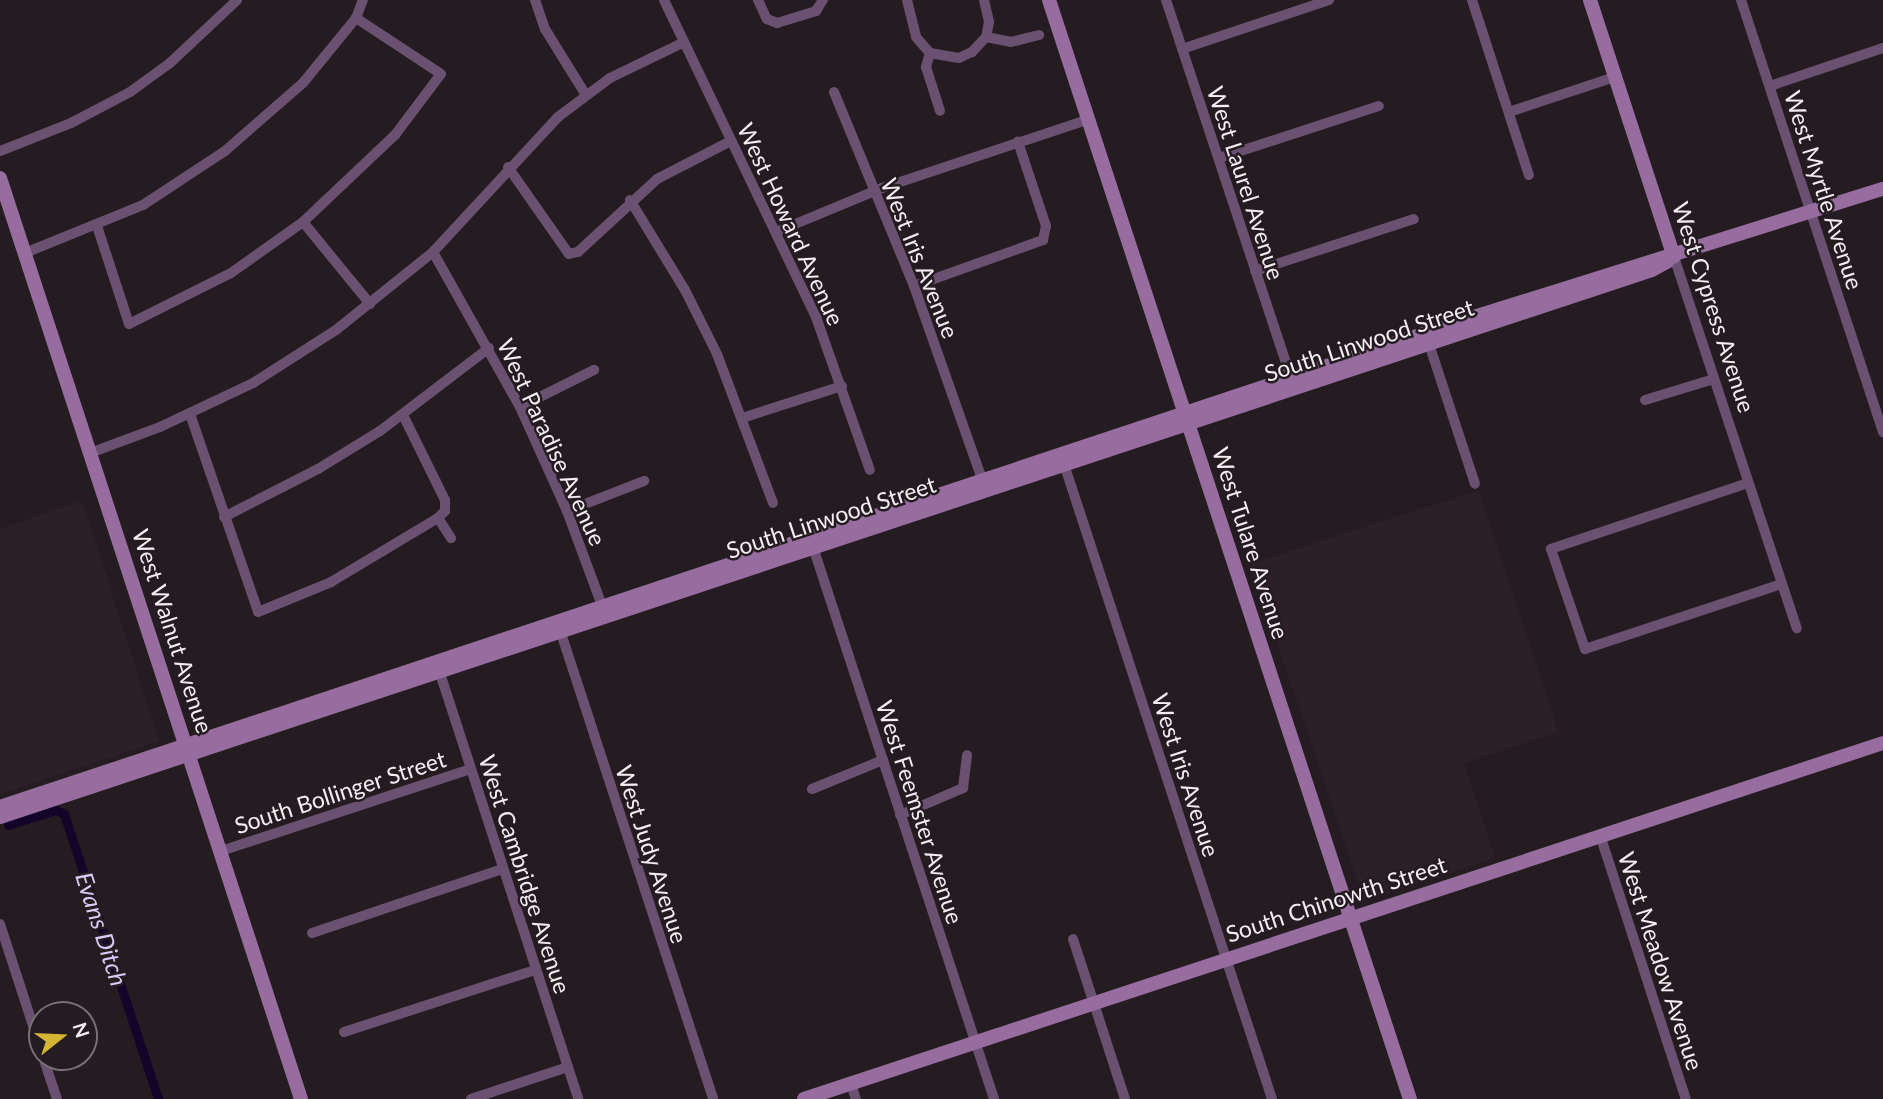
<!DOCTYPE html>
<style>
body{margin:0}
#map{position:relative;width:1883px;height:1099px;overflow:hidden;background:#241c20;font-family:Lato,sans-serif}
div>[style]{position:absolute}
.built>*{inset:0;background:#2d1f28}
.canal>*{height:9px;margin:-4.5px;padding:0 4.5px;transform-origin:4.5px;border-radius:4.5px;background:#140429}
.street>*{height:10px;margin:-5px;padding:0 5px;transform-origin:5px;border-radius:5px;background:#6b5171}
.secondary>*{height:14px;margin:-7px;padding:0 7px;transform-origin:7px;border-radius:7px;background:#976da0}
span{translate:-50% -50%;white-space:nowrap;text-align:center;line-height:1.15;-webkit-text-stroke:5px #241c20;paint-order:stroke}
.street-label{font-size:23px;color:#f4eef2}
.water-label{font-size:24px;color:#d7caf6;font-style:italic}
.north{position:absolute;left:28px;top:1001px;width:70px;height:70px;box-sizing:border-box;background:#241c20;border:2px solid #777074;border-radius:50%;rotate:72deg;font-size:19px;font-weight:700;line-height:28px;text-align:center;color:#f4eef2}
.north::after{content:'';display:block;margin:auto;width:24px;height:32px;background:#d5b534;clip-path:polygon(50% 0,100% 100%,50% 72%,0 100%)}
</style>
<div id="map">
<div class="built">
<i style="clip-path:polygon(1479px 490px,1558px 732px,1464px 763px,1495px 858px,1365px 901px,1250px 564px)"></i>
<i style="clip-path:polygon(78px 502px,84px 506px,159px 741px,0 794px,0 529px)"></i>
</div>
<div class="canal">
<i style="left:8px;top:825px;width:50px;rotate:-17.4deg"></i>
<i style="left:56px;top:810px;width:9px;rotate:27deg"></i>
<i style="left:64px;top:814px;width:300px;rotate:71.7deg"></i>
</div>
<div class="street">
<i style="left:535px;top:0;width:31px;rotate:71deg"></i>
<i style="left:545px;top:29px;width:78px;rotate:58.2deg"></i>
<i style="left:664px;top:0;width:352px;rotate:64.4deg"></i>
<i style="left:816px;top:317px;width:162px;rotate:70.6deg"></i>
<i style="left:758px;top:0;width:21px;rotate:65deg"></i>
<i style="left:767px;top:19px;width:11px;rotate:22deg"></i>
<i style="left:777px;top:23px;width:41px;rotate:-17.1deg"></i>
<i style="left:816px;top:11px;width:13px;rotate:-58deg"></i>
<i style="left:907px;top:0;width:38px;rotate:76deg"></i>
<i style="left:916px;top:37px;width:21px;rotate:49deg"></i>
<i style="left:930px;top:53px;width:15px;rotate:106deg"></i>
<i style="left:926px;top:67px;width:46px;rotate:72.3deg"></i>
<i style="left:984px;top:0;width:23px;rotate:77deg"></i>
<i style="left:989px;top:22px;width:15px;rotate:101deg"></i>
<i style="left:1166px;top:0;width:397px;rotate:71.7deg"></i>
<i style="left:1472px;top:0;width:184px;rotate:72deg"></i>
<i style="left:1741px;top:0;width:455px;rotate:71.8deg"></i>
<i style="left:1182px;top:49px;width:155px;rotate:-18.4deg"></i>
<i style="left:930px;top:53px;width:29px;rotate:10deg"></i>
<i style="left:959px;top:58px;width:14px;rotate:-25deg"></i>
<i style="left:972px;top:52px;width:21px;rotate:-47deg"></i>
<i style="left:986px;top:37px;width:25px;rotate:11deg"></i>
<i style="left:1011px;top:42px;width:29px;rotate:-14deg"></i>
<i style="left:1770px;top:86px;width:119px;rotate:-18.6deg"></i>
<i style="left:834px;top:92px;width:210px;rotate:67.6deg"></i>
<i style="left:914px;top:286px;width:205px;rotate:70.6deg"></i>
<i style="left:1509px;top:112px;width:112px;rotate:-18.3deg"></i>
<i style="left:0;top:151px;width:76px;rotate:-21.5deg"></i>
<i style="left:71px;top:123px;width:67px;rotate:-27.7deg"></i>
<i style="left:130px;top:92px;width:49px;rotate:-35.9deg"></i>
<i style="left:170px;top:63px;width:92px;rotate:-43.2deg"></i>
<i style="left:1219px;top:158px;width:168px;rotate:-18deg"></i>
<i style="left:508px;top:167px;width:106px;rotate:55deg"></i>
<i style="left:569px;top:254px;width:9px;rotate:-13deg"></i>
<i style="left:578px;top:252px;width:108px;rotate:-42.7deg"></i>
<i style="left:657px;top:179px;width:83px;rotate:-27.2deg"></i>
<i style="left:630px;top:200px;width:105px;rotate:58.6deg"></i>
<i style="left:685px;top:290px;width:72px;rotate:63.4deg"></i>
<i style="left:717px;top:354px;width:159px;rotate:69.4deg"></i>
<i style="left:303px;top:222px;width:106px;rotate:50.7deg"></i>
<i style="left:97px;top:226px;width:103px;rotate:71.9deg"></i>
<i style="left:129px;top:324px;width:114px;rotate:-26.6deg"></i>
<i style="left:231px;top:273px;width:88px;rotate:-35.3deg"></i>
<i style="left:303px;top:222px;width:127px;rotate:-43.4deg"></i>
<i style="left:395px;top:135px;width:76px;rotate:-53deg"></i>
<i style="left:441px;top:74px;width:102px;rotate:-146.6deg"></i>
<i style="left:776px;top:232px;width:115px;rotate:-22.5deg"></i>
<i style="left:882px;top:188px;width:218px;rotate:-18.4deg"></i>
<i style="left:433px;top:252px;width:178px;rotate:60.7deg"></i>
<i style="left:520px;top:407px;width:114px;rotate:65.7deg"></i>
<i style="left:567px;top:511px;width:107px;rotate:69.7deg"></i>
<i style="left:25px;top:253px;width:127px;rotate:-22.1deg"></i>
<i style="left:143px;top:205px;width:98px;rotate:-33.4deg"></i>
<i style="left:225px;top:151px;width:103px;rotate:-41.1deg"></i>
<i style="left:303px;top:83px;width:84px;rotate:-50.8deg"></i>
<i style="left:356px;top:18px;width:19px;rotate:-69deg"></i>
<i style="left:1674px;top:257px;width:391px;rotate:71.7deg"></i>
<i style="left:1255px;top:271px;width:167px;rotate:-18.1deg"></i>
<i style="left:914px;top:286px;width:137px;rotate:-19.6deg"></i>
<i style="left:1043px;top:240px;width:14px;rotate:-78deg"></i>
<i style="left:1046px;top:226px;width:89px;rotate:-108.4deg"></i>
<i style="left:1429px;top:344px;width:147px;rotate:71.8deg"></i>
<i style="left:1645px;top:400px;width:72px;rotate:-16.9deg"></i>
<i style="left:520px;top:407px;width:83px;rotate:-26.6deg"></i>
<i style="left:190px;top:414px;width:209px;rotate:71deg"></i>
<i style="left:258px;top:612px;width:79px;rotate:-22.3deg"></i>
<i style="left:331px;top:582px;width:125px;rotate:-30.9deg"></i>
<i style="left:403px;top:415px;width:95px;rotate:63.7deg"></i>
<i style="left:445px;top:500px;width:11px;rotate:90deg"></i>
<i style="left:445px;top:511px;width:10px;rotate:135deg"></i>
<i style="left:438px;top:518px;width:24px;rotate:57deg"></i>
<i style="left:742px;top:418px;width:105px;rotate:-17.7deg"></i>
<i style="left:90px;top:453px;width:75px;rotate:-20.4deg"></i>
<i style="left:160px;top:427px;width:103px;rotate:-25.3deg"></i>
<i style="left:253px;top:383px;width:98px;rotate:-32.6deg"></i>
<i style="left:336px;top:330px;width:124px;rotate:-38.8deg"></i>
<i style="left:433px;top:252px;width:184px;rotate:-47.2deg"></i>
<i style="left:558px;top:117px;width:65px;rotate:-36.9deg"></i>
<i style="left:610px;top:78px;width:82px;rotate:-25.9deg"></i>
<i style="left:1064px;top:464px;width:668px;rotate:71.86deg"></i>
<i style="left:1748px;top:483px;width:208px;rotate:161.5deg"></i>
<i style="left:1551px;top:549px;width:106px;rotate:71.2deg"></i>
<i style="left:1585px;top:649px;width:207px;rotate:-18.3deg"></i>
<i style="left:567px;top:511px;width:83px;rotate:-21.3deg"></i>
<i style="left:224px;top:517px;width:106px;rotate:-27.1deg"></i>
<i style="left:318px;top:469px;width:73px;rotate:-31.5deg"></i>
<i style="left:380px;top:431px;width:137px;rotate:-37.3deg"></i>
<i style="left:812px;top:544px;width:584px;rotate:71.84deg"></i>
<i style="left:559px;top:627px;width:496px;rotate:71.9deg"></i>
<i style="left:438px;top:667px;width:454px;rotate:72deg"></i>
<i style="left:812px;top:789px;width:77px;rotate:-22.2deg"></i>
<i style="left:900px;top:815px;width:69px;rotate:-23.2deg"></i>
<i style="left:963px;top:788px;width:33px;rotate:-83deg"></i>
<i style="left:1600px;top:835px;width:278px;rotate:72deg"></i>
<i style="left:221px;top:851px;width:262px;rotate:-18.2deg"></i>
<i style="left:0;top:924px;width:136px;rotate:72deg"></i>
<i style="left:312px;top:933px;width:200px;rotate:-18.6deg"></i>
<i style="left:1073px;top:939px;width:168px;rotate:72deg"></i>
<i style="left:344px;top:1032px;width:201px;rotate:-18deg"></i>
<i style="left:43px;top:1057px;width:44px;rotate:71.6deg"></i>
<i style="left:851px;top:1084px;width:16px;rotate:72deg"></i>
<i style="left:471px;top:1099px;width:102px;rotate:-18.3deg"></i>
</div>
<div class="secondary">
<i style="left:1049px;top:0;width:1157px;rotate:71.82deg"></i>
<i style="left:1590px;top:0;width:270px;rotate:71.9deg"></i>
<i style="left:0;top:178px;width:969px;rotate:71.9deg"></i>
<i style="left:0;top:807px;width:1556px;rotate:-18.39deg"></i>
<i style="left:1477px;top:316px;width:425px;rotate:-17.4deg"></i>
<i style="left:0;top:817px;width:1740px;rotate:-18.32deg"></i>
<i style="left:1652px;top:270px;width:18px;rotate:-29deg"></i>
<i style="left:804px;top:1099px;width:1136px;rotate:-18.26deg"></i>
</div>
<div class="street-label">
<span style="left:1246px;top:183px;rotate:72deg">West Laurel Avenue</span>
<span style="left:1824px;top:190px;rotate:72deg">West Myrtle Avenue</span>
<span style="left:791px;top:224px;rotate:65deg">West Howard Avenue</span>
<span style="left:920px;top:258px;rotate:68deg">West Iris Avenue</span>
<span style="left:1714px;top:307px;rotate:72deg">West Cypress Avenue</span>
<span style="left:1369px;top:340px;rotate:-18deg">South Linwood Street</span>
<span style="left:552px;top:442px;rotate:65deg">West Paradise Avenue</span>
<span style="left:831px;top:517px;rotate:-18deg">South Linwood Street</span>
<span style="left:1251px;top:543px;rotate:72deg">West Tulare Avenue</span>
<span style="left:173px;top:631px;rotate:72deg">West Walnut Avenue</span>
<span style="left:1186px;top:775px;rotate:72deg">West Iris Avenue</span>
<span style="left:340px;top:792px;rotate:-18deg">South Bollinger Street</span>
<span style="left:920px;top:812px;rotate:72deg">West Feemster Avenue</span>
<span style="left:652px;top:854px;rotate:72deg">West Judy Avenue</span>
<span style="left:525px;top:874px;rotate:72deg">West Cambridge Avenue</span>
<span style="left:1336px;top:899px;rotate:-18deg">South Chinowth Street</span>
<span style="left:1661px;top:961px;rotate:72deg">West Meadow Avenue</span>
</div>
<div class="water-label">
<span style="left:102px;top:929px;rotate:72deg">Evans Ditch</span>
</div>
<div class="north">N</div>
</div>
